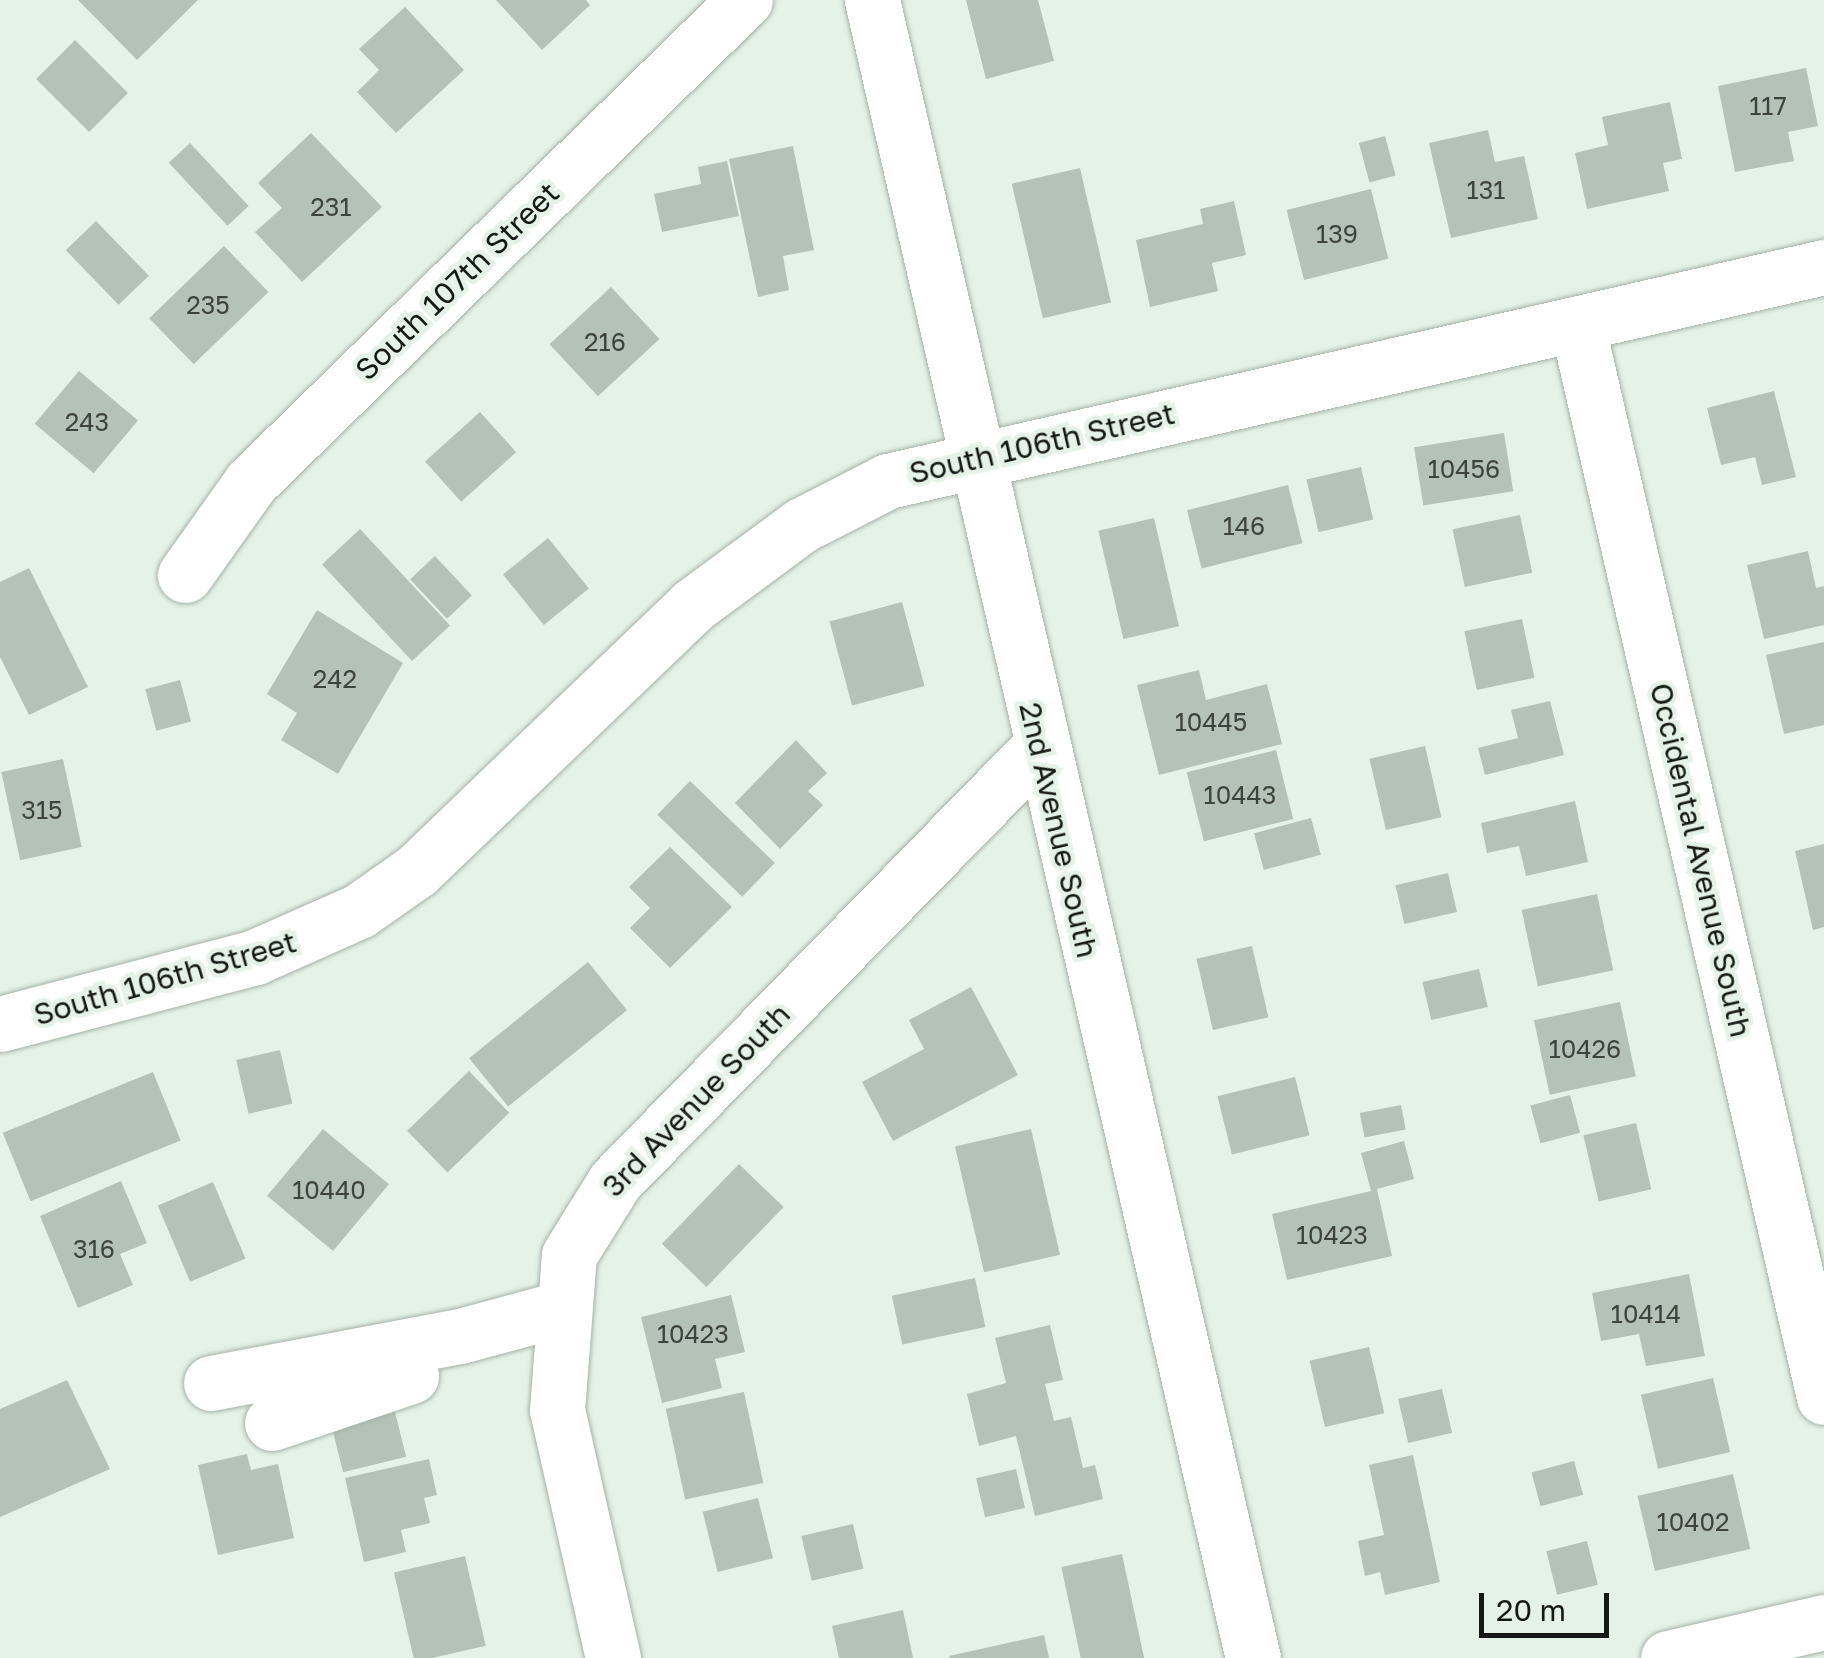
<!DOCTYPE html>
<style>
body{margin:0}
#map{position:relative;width:1824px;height:1658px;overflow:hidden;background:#e5f2e8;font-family:"Golos Text",sans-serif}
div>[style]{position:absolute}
.building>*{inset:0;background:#b5c2b8;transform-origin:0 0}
.roads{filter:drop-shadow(0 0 2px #a5b2a8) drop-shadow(0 0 2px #a5b2a8)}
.minor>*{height:55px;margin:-27.5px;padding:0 27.5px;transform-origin:27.5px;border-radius:27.5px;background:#fff}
span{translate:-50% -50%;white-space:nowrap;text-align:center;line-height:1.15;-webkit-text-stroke:9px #e5f2e8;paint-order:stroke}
.number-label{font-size:25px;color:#3d433e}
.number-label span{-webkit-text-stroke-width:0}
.street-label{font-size:30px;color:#151916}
.scale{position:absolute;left:1479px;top:1593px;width:130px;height:45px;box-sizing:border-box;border:5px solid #151916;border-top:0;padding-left:12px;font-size:30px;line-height:35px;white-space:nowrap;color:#151916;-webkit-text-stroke:8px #e5f2e8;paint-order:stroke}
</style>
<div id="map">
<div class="building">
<i style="clip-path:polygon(78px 0,198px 0,137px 60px)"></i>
<i style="clip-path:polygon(496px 0,586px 0,590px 5px,542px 50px)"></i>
<i style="clip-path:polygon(966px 0,1038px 0,1054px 61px,986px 79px)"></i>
<i style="clip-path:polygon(405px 7px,464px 70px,396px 133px,357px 92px,379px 70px,359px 49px)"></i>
<i style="left:75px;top:40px;width:75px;height:55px;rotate:45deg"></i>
<i style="clip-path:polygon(1806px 68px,1818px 126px,1788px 132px,1794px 161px,1735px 172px,1718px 86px)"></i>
<i style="clip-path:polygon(1670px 102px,1682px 159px,1663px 163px,1669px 191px,1587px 209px,1575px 153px,1608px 145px,1602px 117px)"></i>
<i style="clip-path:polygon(1488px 130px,1495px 162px,1524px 156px,1538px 219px,1451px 238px,1429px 143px)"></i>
<i style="clip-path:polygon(311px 133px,382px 207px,302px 282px,255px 232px,282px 208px,258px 183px)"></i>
<i style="left:1385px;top:136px;width:41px;height:27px;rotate:75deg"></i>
<i style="left:190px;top:143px;width:86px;height:29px;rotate:47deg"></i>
<i style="clip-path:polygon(793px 146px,814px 250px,783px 256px,789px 290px,758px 297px,729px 159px)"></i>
<i style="clip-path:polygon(727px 161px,739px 216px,662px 232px,654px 194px,701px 184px,698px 167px)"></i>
<i style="left:1080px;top:168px;width:138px;height:70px;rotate:77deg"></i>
<i style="left:1371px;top:189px;width:72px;height:87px;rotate:76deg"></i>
<i style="clip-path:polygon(1234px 201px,1246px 255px,1212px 263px,1218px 291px,1150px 307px,1136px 240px,1203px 224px,1200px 209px)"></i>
<i style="left:96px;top:221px;width:76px;height:42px;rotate:46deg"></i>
<i style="left:224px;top:246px;width:64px;height:104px;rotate:46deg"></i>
<i style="left:611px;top:287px;width:71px;height:84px;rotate:47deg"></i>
<i style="left:79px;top:371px;width:77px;height:69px;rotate:40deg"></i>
<i style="clip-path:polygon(1774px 391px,1796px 477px,1762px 485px,1755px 457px,1721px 465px,1707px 408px)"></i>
<i style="left:480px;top:412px;width:54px;height:74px;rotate:48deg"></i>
<i style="left:1504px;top:433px;width:59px;height:91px;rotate:81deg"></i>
<i style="left:1361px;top:467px;width:54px;height:56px;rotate:77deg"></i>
<i style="left:1288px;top:485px;width:60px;height:104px;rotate:76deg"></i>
<i style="left:1520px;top:515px;width:59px;height:69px;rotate:78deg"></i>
<i style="left:1154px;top:518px;width:111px;height:57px;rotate:77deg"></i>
<i style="left:360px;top:529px;width:132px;height:52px;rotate:47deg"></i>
<i style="left:548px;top:538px;width:65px;height:58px;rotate:51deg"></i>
<i style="clip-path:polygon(1808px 551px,1816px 588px,1824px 586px,1824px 625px,1764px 639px,1747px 565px)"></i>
<i style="left:435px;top:556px;width:54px;height:34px;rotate:47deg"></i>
<i style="clip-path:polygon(29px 568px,88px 687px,29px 715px,0 657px,0 582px)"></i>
<i style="left:902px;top:602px;width:87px;height:75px;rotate:75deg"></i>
<i style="clip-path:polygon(317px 610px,403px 663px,338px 774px,281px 740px,297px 713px,267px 694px)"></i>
<i style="left:1522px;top:619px;width:60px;height:59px;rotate:78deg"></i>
<i style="clip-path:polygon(1824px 642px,1824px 725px,1784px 734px,1766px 655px)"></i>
<i style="clip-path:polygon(1199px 670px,1206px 700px,1267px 684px,1282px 744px,1159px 775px,1137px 685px)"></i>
<i style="left:180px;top:680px;width:43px;height:36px;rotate:75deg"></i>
<i style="clip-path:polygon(1550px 701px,1564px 755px,1485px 775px,1478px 748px,1518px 738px,1511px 710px)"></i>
<i style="clip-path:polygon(796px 740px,827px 773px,808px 791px,823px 805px,780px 849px,735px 803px)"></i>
<i style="left:1425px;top:746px;width:73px;height:57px;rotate:77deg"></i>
<i style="left:1276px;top:750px;width:71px;height:92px;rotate:76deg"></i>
<i style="left:63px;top:759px;width:90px;height:63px;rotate:78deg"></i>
<i style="left:690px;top:781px;width:118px;height:47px;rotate:44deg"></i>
<i style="clip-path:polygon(1575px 801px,1588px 862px,1526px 876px,1519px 846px,1487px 853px,1481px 823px)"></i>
<i style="left:1311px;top:818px;width:38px;height:59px;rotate:75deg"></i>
<i style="clip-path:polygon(1824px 844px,1824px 927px,1813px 930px,1795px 851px)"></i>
<i style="clip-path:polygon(670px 847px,732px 907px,670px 968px,630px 928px,650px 908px,629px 887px)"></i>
<i style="left:1448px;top:873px;width:40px;height:54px;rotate:77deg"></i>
<i style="left:1597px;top:894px;width:78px;height:77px;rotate:78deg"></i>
<i style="left:1252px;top:946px;width:73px;height:57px;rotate:77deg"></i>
<i style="left:588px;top:962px;width:62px;height:153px;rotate:51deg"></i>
<i style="left:1479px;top:969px;width:39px;height:58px;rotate:77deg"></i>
<i style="clip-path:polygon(971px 987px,1018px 1075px,893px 1141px,862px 1082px,924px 1049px,909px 1020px)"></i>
<i style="left:1620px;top:1002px;width:76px;height:88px;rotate:78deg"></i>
<i style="left:280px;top:1050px;width:55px;height:45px;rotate:77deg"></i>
<i style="left:469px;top:1071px;width:58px;height:86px;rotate:46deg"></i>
<i style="left:153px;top:1072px;width:74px;height:162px;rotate:68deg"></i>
<i style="left:1295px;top:1077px;width:60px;height:80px;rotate:76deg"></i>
<i style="left:1570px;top:1095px;width:39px;height:41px;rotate:75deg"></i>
<i style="left:1401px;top:1105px;width:25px;height:42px;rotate:79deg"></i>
<i style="left:1636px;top:1123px;width:68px;height:54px;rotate:77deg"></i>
<i style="left:323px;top:1129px;width:86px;height:87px;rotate:40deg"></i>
<i style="left:1031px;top:1129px;width:129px;height:78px;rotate:77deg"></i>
<i style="clip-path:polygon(1404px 1141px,1414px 1179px,1377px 1189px,1392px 1256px,1287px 1280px,1272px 1214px,1371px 1191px,1361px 1153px)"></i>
<i style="left:739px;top:1164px;width:62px;height:111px;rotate:44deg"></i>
<i style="clip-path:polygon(121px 1181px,147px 1243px,120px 1254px,133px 1285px,78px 1308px,40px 1216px)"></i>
<i style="left:213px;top:1182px;width:83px;height:60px;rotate:67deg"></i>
<i style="clip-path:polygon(1689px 1274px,1705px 1356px,1646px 1366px,1639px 1334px,1601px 1341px,1592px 1293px)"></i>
<i style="left:975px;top:1278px;width:50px;height:85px;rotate:78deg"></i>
<i style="clip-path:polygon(731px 1295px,745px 1352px,715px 1359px,722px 1388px,662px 1403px,641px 1317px)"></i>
<i style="clip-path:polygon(1050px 1325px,1063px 1380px,1045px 1384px,1054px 1421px,1071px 1417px,1083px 1468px,1095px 1465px,1103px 1499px,1035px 1516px,1016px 1436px,979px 1446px,967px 1394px,1006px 1383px,995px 1338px)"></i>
<i style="left:1369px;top:1347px;width:68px;height:61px;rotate:77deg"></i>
<i style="left:1713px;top:1378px;width:76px;height:74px;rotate:77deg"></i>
<i style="clip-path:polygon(67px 1380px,110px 1469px,0 1517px,0 1409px)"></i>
<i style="left:1442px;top:1389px;width:45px;height:45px;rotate:77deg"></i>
<i style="left:744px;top:1392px;width:93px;height:80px;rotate:78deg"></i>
<i style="left:395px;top:1412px;width:46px;height:65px;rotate:76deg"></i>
<i style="clip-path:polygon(247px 1454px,251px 1470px,278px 1464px,294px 1538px,218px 1555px,198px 1465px)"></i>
<i style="clip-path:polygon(1413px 1455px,1440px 1582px,1385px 1595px,1380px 1572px,1365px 1576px,1358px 1541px,1384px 1535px,1369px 1465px)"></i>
<i style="clip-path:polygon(429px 1459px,437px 1495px,424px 1498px,430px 1523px,401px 1530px,406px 1552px,364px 1562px,345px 1478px)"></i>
<i style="left:1574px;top:1461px;width:35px;height:44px;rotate:75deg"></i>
<i style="left:1016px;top:1469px;width:40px;height:41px;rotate:77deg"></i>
<i style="left:1733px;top:1474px;width:77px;height:98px;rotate:77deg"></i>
<i style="left:758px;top:1498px;width:62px;height:57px;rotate:76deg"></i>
<i style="left:853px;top:1524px;width:46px;height:53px;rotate:77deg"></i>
<i style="left:1587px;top:1541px;width:45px;height:42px;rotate:76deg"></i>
<i style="left:1122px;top:1554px;width:107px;height:62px;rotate:78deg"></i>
<i style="left:465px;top:1556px;width:92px;height:73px;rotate:77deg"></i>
<i style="clip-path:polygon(903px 1610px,913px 1658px,839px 1658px,832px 1626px)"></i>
<i style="clip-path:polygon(1044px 1635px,1049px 1658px,950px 1658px,949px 1656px)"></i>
</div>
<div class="roads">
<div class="minor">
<i style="left:872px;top:0;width:1701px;rotate:77.06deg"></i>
<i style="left:1577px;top:324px;width:1101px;rotate:77.04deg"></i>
<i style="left:185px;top:575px;width:114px;rotate:-54.6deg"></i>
<i style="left:251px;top:482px;width:690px;rotate:-44.3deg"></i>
<i style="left:0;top:1024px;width:264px;rotate:-14.7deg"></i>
<i style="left:255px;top:957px;width:114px;rotate:-23.9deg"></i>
<i style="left:359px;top:911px;width:70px;rotate:-35.1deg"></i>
<i style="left:416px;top:871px;width:383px;rotate:-43.8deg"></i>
<i style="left:692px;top:606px;width:137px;rotate:-36.4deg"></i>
<i style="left:802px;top:525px;width:97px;rotate:-27.1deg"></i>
<i style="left:888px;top:481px;width:960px;rotate:-12.88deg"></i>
<i style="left:211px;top:1383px;width:253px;rotate:-10.7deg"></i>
<i style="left:460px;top:1336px;width:104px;rotate:-15.1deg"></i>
<i style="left:272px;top:1423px;width:147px;rotate:-18.7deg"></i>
<i style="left:613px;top:1658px;width:254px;rotate:-102.7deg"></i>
<i style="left:557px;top:1410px;width:155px;rotate:-85.6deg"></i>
<i style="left:569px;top:1255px;width:87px;rotate:-58.1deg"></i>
<i style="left:615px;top:1181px;width:606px;rotate:-45.6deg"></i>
<i style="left:1668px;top:1658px;width:160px;rotate:-13deg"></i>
</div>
</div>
<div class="number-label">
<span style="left:1768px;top:106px">117</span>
<span style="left:1486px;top:190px">131</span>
<span style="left:331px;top:207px">231</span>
<span style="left:1337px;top:234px">139</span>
<span style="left:208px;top:305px">235</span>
<span style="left:605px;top:342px">216</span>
<span style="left:87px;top:422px">243</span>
<span style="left:1464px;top:469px">10456</span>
<span style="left:1244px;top:526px">146</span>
<span style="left:335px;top:679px">242</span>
<span style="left:1211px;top:722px">10445</span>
<span style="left:1240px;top:795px">10443</span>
<span style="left:42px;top:810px">315</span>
<span style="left:1585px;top:1049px">10426</span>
<span style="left:329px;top:1190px">10440</span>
<span style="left:1332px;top:1235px">10423</span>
<span style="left:94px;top:1249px">316</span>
<span style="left:1646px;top:1314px">10414</span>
<span style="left:693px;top:1334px">10423</span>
<span style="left:1693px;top:1522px">10402</span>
</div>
<div class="street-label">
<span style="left:457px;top:281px;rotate:-44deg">South 107th Street</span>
<span style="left:1042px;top:443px;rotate:-13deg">South 106th Street</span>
<span style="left:1059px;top:830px;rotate:77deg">2nd Avenue South</span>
<span style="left:1701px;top:860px;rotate:77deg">Occidental Avenue South</span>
<span style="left:165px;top:978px;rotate:-16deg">South 106th Street</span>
<span style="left:696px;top:1100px;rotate:-46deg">3rd Avenue South</span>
</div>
<div class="scale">20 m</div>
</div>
